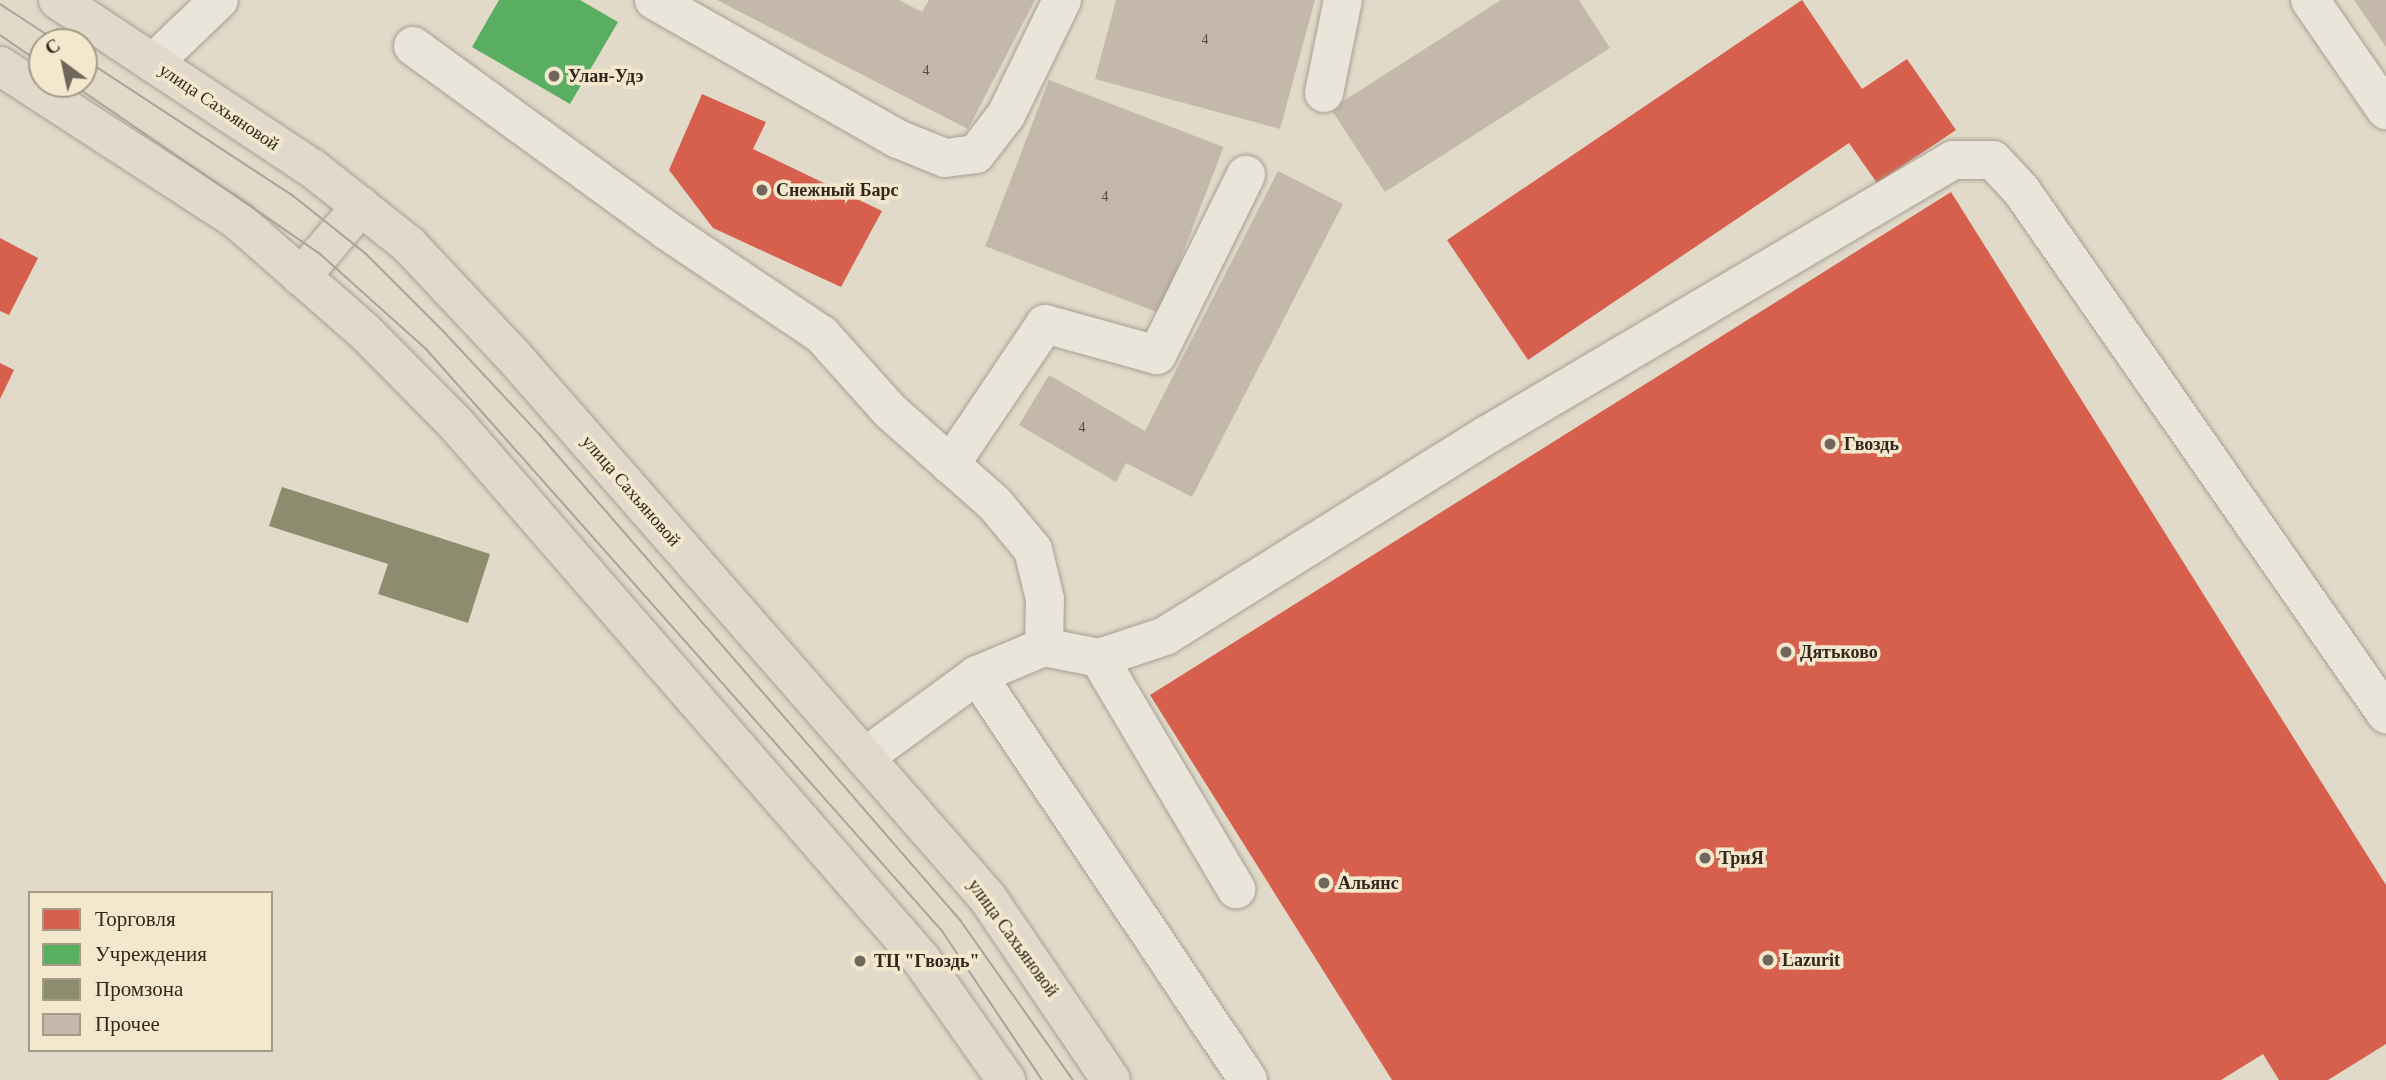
<!DOCTYPE html>
<meta charset="utf-8">
<style>
body{margin:0}
#map{position:relative;width:2386px;height:1080px;overflow:hidden;background:#e1dac9;font-family:Georgia,serif}
div>[style]{position:absolute}
.shops>*{inset:0;background:#d6604d}
.public>*{inset:0;background:#5aae61}
.industry>*{inset:0;background:#8c8c6e}
.building>*{inset:0;background:#c4b8aa;transform-origin:0 0}
.roads{filter:drop-shadow(0 0 2px #a69f93) drop-shadow(0 0 2px #a69f93)}
.minor>*{height:38px;margin:-19px;padding:0 19px;transform-origin:19px;border-radius:19px;background:#eae5db}
.major>*{height:38px;margin:-19px;padding:0 19px;transform-origin:19px;border-radius:19px;background:#e1dacc}
.tram>*{height:2px;margin:-1px;padding:0 1px;transform-origin:1px;border-radius:1px;background:#a9a49b}
.dots>*{width:19px;height:19px;translate:-50% -50%;box-sizing:border-box;border:4px solid #f3e8ce;border-radius:50%}
span{translate:-50% -50%;white-space:nowrap;text-align:center;line-height:1.15;-webkit-text-stroke:7px #f3e8ce;paint-order:stroke}
.number-label{font-size:14px;color:#574b40}
.number-label span{-webkit-text-stroke-width:0}
.poi-label{font-size:18px;color:#33271c;font-weight:700}
.left{translate:0 -50%;text-align:left}
.street-label{font-size:18px;color:#33271c}
.legend{position:absolute;left:28px;top:891px;width:245px;height:161px;box-sizing:border-box;background:#f3e8ce;border:2px solid #a69b87;margin:0;padding:9px 12px;list-style:none;font-size:21px;color:#33271c}
.legend li{display:flex;align-items:center;gap:14px;height:35px}
.legend b{width:35px;border:2px solid #a69b87}
.north{position:absolute;left:28px;top:28px;width:70px;height:70px;box-sizing:border-box;background:#f3e8ce;border:2px solid #a69b87;border-radius:50%;rotate:327deg;font-size:19px;font-weight:700;line-height:28px;text-align:center;color:#33271c}
.north::after{content:'';display:block;margin:auto;width:24px;height:32px;background:#706659;clip-path:polygon(50% 0,100% 100%,50% 72%,0 100%)}
</style>
<div id="map">
<div class="shops">
<i style="clip-path:polygon(1802px 0,1862px 89px,1907px 59px,1956px 130px,1877px 183px,1849px 143px,1528px 360px,1447px 240px)"></i>
<i style="clip-path:polygon(702px 94px,766px 122px,753px 149px,882px 211px,841px 287px,713px 228px,669px 170px)"></i>
<i style="clip-path:polygon(1951px 192px,2386px 885px,2386px 1044px,2328px 1080px,2279px 1080px,2263px 1054px,2221px 1080px,1392px 1080px,1150px 695px)"></i>
<i style="clip-path:polygon(0 238px,38px 258px,9px 315px,0 311px)"></i>
<i style="clip-path:polygon(0 363px,14px 370px,0 399px)"></i>
</div>
<div class="public">
<i style="clip-path:polygon(499px 0,580px 0,618px 22px,570px 104px,472px 47px)"></i>
</div>
<div class="industry">
<i style="clip-path:polygon(282px 487px,490px 554px,468px 623px,378px 594px,388px 564px,269px 526px)"></i>
</div>
<div class="building">
<i style="clip-path:polygon(717px 0,899px 0,922px 12px,929px 0,1035px 0,968px 129px)"></i>
<i style="clip-path:polygon(1116px 0,1315px 0,1280px 129px,1095px 79px)"></i>
<i style="clip-path:polygon(1501px 0,1579px 0,1610px 48px,1385px 192px,1331px 109px)"></i>
<i style="clip-path:polygon(2354px 0,2386px 0,2386px 47px)"></i>
<i style="left:1049px;top:80px;width:187px;height:178px;rotate:21deg"></i>
<i style="clip-path:polygon(1278px 171px,1343px 204px,1192px 497px,1126px 463px,1116px 482px,1019px 425px,1049px 375px,1145px 431px)"></i>
</div>
<div class="roads">
<div class="minor">
<i style="left:654px;top:0;width:281px;rotate:29.7deg"></i>
<i style="left:898px;top:139px;width:51px;rotate:22deg"></i>
<i style="left:945px;top:158px;width:31px;rotate:-7deg"></i>
<i style="left:976px;top:154px;width:49px;rotate:-52.4deg"></i>
<i style="left:1006px;top:115px;width:128px;rotate:-64deg"></i>
<i style="left:2310px;top:0;width:134px;rotate:55.4deg"></i>
<i style="left:413px;top:46px;width:313px;rotate:36deg"></i>
<i style="left:666px;top:230px;width:188px;rotate:33.9deg"></i>
<i style="left:822px;top:335px;width:102px;rotate:48.2deg"></i>
<i style="left:890px;top:411px;width:140px;rotate:41.5deg"></i>
<i style="left:995px;top:504px;width:60px;rotate:50.4deg"></i>
<i style="left:1033px;top:550px;width:50px;rotate:76.2deg"></i>
<i style="left:1045px;top:599px;width:48px;rotate:91.2deg"></i>
<i style="left:1044px;top:647px;width:73px;rotate:157.3deg"></i>
<i style="left:977px;top:675px;width:139px;rotate:143.8deg"></i>
<i style="left:153px;top:63px;width:91px;rotate:-43.7deg"></i>
<i style="left:1324px;top:93px;width:95px;rotate:-78.5deg"></i>
<i style="left:950px;top:465px;width:170px;rotate:-56deg"></i>
<i style="left:1045px;top:324px;width:116px;rotate:15.5deg"></i>
<i style="left:1157px;top:355px;width:201px;rotate:-63.7deg"></i>
<i style="left:1044px;top:647px;width:56px;rotate:11.3deg"></i>
<i style="left:1099px;top:658px;width:269px;rotate:59.3deg"></i>
<i style="left:1099px;top:658px;width:70px;rotate:-18.4deg"></i>
<i style="left:1165px;top:636px;width:380px;rotate:-32deg"></i>
<i style="left:1487px;top:435px;width:541px;rotate:-30.55deg"></i>
<i style="left:1953px;top:160px;width:40px"></i>
<i style="left:1993px;top:160px;width:41px;rotate:47deg"></i>
<i style="left:2021px;top:190px;width:639px;rotate:55.14deg"></i>
<i style="left:977px;top:675px;width:487px;rotate:56.2deg"></i>
</div>
<div class="major">
<i style="left:58px;top:0;width:305px;rotate:33.5deg"></i>
<i style="left:312px;top:168px;width:122px;rotate:38.4deg"></i>
<i style="left:408px;top:244px;width:156px;rotate:46.8deg"></i>
<i style="left:515px;top:358px;width:716px;rotate:48.79deg"></i>
<i style="left:987px;top:897px;width:221px;rotate:55.9deg"></i>
<i style="left:0;top:66px;width:281px;rotate:33deg"></i>
<i style="left:236px;top:219px;width:171px;rotate:41.2deg"></i>
<i style="left:365px;top:332px;width:129px;rotate:45.3deg"></i>
<i style="left:456px;top:424px;width:709px;rotate:49deg"></i>
<i style="left:921px;top:959px;width:148px;rotate:54.9deg"></i>
<i style="left:301px;top:277px;width:93px;rotate:-49.8deg"></i>
</div>
</div>
<div class="tram">
<i style="left:0;top:4px;width:69px;rotate:33.2deg"></i>
<i style="left:0;top:35px;width:51px;rotate:34.6deg"></i>
<i style="left:84px;top:59px;width:249px;rotate:33.2deg"></i>
<i style="left:292px;top:195px;width:93px;rotate:38.5deg"></i>
<i style="left:365px;top:253px;width:110px;rotate:45deg"></i>
<i style="left:443px;top:331px;width:141px;rotate:47deg"></i>
<i style="left:539px;top:434px;width:643px;rotate:49.1deg"></i>
<i style="left:960px;top:920px;width:196px;rotate:54.8deg"></i>
<i style="left:72px;top:84px;width:301px;rotate:34.4deg"></i>
<i style="left:320px;top:254px;width:142px;rotate:41.9deg"></i>
<i style="left:426px;top:349px;width:778px;rotate:48.44deg"></i>
<i style="left:942px;top:931px;width:179px;rotate:56.1deg"></i>
</div>
<div class="dots">
<i style="left:554px;top:76px;background:#706659"></i>
<i style="left:762px;top:190px;background:#706659"></i>
<i style="left:1830px;top:444px;background:#706659"></i>
<i style="left:1786px;top:652px;background:#706659"></i>
<i style="left:1705px;top:858px;background:#706659"></i>
<i style="left:1324px;top:883px;background:#706659"></i>
<i style="left:1768px;top:960px;background:#706659"></i>
<i style="left:860px;top:961px;background:#706659"></i>
</div>
<div class="number-label">
<span style="left:1205px;top:40px">4</span>
<span style="left:926px;top:71px">4</span>
<span style="left:1105px;top:197px">4</span>
<span style="left:1082px;top:428px">4</span>
</div>
<div class="poi-label">
<span class="left" style="left:568px;top:76px">Улан-Удэ</span>
<span class="left" style="left:776px;top:190px">Снежный Барс</span>
<span class="left" style="left:1844px;top:444px">Гвоздь</span>
<span class="left" style="left:1800px;top:652px">Дятьково</span>
<span class="left" style="left:1719px;top:858px">ТриЯ</span>
<span class="left" style="left:1338px;top:883px">Альянс</span>
<span class="left" style="left:1782px;top:960px">Lazurit</span>
<span class="left" style="left:874px;top:961px">ТЦ "Гвоздь"</span>
</div>
<div class="street-label">
<span style="left:219px;top:107px;rotate:34deg">улица Сахьяновой</span>
<span style="left:631px;top:491px;rotate:49deg">улица Сахьяновой</span>
<span style="left:1013px;top:938px;rotate:54deg">улица Сахьяновой</span>
</div>
<ul class="legend">
<li><b style="height:19px;background:#d6604d"></b>Торговля</li>
<li><b style="height:19px;background:#5aae61"></b>Учреждения</li>
<li><b style="height:19px;background:#8c8c6e"></b>Промзона</li>
<li><b style="height:19px;background:#c4b8aa"></b>Прочее</li>
</ul>
<div class="north">С</div>
</div>
